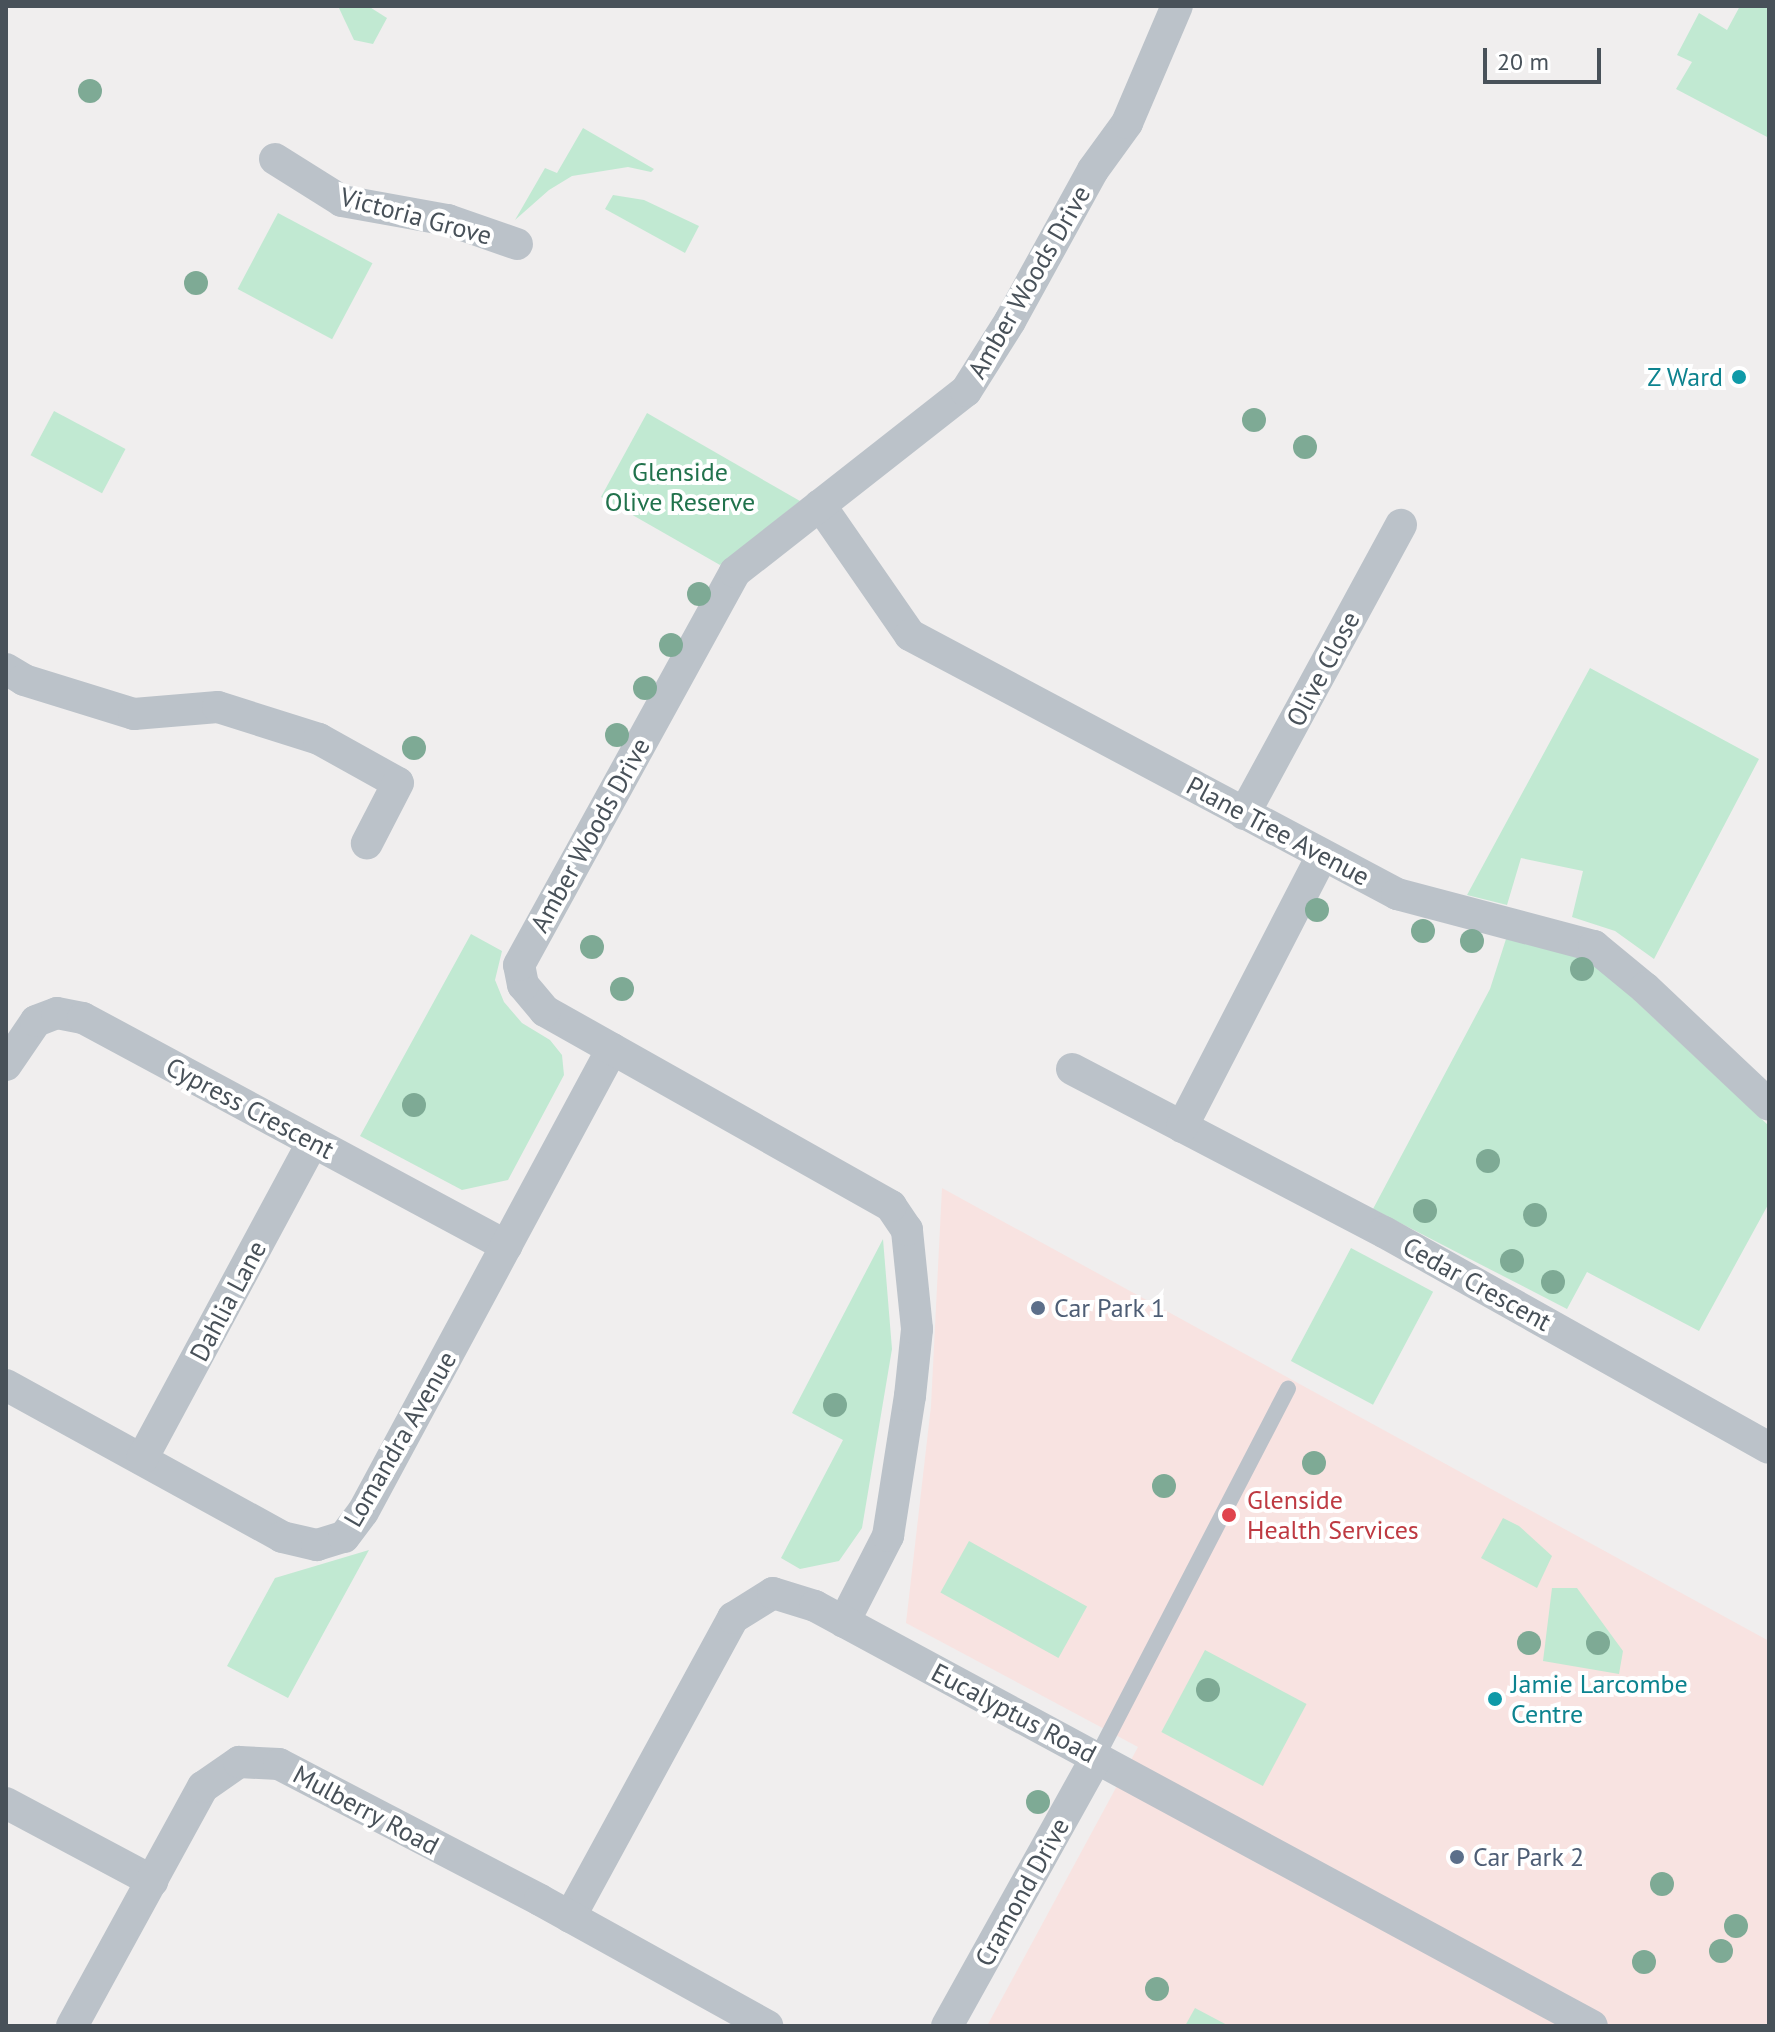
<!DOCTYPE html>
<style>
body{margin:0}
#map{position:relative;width:1775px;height:2032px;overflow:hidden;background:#f0eeee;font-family:"PT Sans",sans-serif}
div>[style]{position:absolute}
.medical>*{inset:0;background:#f8e3e1}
.green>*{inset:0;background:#c1e9d2;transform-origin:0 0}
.lane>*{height:16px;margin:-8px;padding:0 8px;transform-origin:8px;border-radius:8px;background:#bbc2c9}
.street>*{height:32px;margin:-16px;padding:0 16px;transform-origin:16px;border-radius:16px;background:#bbc2c9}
.trees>*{width:24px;height:24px;margin:-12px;border-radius:50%;background:#7eaa95}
.dots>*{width:22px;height:22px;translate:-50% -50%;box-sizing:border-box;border:4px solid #fff;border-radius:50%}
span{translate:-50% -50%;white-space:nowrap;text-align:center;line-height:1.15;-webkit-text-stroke:8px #fff;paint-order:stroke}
.street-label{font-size:26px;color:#485159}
.culture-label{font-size:26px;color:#0d838f}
.right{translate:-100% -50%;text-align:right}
.left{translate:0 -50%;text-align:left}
.park-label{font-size:26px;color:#21724c}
.service-label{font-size:26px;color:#4e5e75}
.health-label{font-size:26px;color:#be3a42}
.frame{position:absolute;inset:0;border:8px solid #485159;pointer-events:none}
.scale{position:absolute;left:1483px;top:48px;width:118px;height:36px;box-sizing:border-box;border:4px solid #485159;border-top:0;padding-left:10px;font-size:24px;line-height:28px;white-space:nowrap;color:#485159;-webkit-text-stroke:6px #fff;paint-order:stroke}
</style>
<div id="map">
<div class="medical">
<i style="clip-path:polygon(942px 1188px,1769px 1641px,1769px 2026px,987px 2026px,1138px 1747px,906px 1623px,931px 1406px)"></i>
</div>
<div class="green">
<i style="clip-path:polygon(338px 6px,368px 6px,387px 18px,373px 44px,354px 40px)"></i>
<i style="clip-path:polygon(1740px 6px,1769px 6px,1769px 138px,1676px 89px,1692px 62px,1677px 55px,1699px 13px,1727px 30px)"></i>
<i style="clip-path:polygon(583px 128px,654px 169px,651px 172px,628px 167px,572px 176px,549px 190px,515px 220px,545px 168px,557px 173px)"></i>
<i style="clip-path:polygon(613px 195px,644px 200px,699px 226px,685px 253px,605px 209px)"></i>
<i style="left:278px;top:213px;width:107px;height:86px;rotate:28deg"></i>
<i style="left:54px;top:411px;width:81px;height:50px;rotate:28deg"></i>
<i style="clip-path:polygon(647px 413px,800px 501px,720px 565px,601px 497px)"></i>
<i style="clip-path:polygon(1590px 668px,1759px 759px,1654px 959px,1615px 931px,1572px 917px,1583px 871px,1521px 858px,1507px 905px,1467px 895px)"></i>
<i style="clip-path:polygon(471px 934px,502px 951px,495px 980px,504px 1002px,522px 1023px,550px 1040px,562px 1055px,564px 1075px,508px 1180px,462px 1190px,360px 1136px)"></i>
<i style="clip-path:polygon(1506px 939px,1591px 959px,1769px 1126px,1769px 1203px,1699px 1331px,1587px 1272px,1567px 1309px,1373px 1209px,1490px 989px)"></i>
<i style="clip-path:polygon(883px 1239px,892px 1349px,862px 1528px,839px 1561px,800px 1569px,781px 1558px,843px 1440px,792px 1413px)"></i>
<i style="left:1351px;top:1248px;width:93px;height:128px;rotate:28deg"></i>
<i style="clip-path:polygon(1503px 1518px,1519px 1526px,1552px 1556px,1537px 1588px,1481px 1558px)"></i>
<i style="left:969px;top:1541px;width:135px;height:59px;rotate:29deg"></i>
<i style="clip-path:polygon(369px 1550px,288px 1698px,227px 1666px,275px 1578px)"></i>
<i style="clip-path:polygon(1552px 1588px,1577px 1588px,1623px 1651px,1619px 1674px,1543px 1661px)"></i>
<i style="left:1205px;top:1650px;width:115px;height:93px;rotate:28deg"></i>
<i style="clip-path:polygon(1195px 2008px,1229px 2026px,1185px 2026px)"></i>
</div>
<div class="lane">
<i style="left:1097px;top:1757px;width:415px;rotate:-62.6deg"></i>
</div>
<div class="street">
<i style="left:275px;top:159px;width:79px;rotate:32.1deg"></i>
<i style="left:342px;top:201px;width:108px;rotate:10.2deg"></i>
<i style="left:448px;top:220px;width:73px;rotate:19.2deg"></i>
<i style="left:820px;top:505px;width:158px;rotate:55.3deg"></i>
<i style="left:910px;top:635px;width:552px;rotate:28.01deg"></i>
<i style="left:1397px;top:894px;width:204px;rotate:14.8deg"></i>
<i style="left:1594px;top:946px;width:66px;rotate:39.5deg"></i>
<i style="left:1645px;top:988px;width:170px;rotate:43.3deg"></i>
<i style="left:6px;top:669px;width:21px;rotate:31deg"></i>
<i style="left:24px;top:680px;width:115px;rotate:17.2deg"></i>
<i style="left:134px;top:714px;width:84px;rotate:-4.8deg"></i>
<i style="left:218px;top:707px;width:106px;rotate:17.6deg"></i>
<i style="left:319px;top:739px;width:90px;rotate:29.1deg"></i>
<i style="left:398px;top:783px;width:68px;rotate:117.3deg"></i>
<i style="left:1244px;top:814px;width:329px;rotate:-61.5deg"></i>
<i style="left:6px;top:1065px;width:53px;rotate:-55.7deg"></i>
<i style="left:36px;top:1021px;width:22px;rotate:-21deg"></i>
<i style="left:57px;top:1013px;width:26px;rotate:11deg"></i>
<i style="left:83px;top:1018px;width:481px;rotate:28.3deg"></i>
<i style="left:1072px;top:1069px;width:352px;rotate:27.6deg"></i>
<i style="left:1384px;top:1232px;width:441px;rotate:29.3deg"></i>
<i style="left:1182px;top:1127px;width:305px;rotate:-62.7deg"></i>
<i style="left:6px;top:1385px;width:315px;rotate:28.8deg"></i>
<i style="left:282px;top:1537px;width:36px;rotate:13deg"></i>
<i style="left:317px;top:1545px;width:28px;rotate:-17deg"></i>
<i style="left:344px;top:1537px;width:31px;rotate:-53deg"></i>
<i style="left:363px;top:1512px;width:526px;rotate:-61.73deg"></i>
<i style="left:142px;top:1459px;width:360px;rotate:-61.7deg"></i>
<i style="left:844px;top:1622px;width:97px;rotate:-62.9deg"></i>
<i style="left:888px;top:1536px;width:142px;rotate:-81.1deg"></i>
<i style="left:910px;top:1396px;width:67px;rotate:-84deg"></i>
<i style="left:917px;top:1329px;width:100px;rotate:-95.8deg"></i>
<i style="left:907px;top:1230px;width:29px;rotate:-124deg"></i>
<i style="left:891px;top:1206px;width:397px;rotate:-150.6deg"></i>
<i style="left:545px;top:1011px;width:34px;rotate:-130deg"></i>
<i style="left:523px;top:985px;width:20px;rotate:-101deg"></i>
<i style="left:519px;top:965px;width:448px;rotate:-61.2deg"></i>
<i style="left:735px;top:572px;width:293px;rotate:-38.1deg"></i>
<i style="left:966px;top:391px;width:83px;rotate:-57.8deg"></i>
<i style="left:1010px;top:321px;width:172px;rotate:-61.2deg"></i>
<i style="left:1093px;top:170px;width:58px;rotate:-54.1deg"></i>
<i style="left:1127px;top:123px;width:127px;rotate:-66.9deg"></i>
<i style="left:6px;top:1803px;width:166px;rotate:28.1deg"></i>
<i style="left:570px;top:1917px;width:341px;rotate:-61.4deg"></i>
<i style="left:733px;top:1618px;width:47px;rotate:-32deg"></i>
<i style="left:773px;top:1593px;width:44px;rotate:17.2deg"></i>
<i style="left:815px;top:1606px;width:883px;rotate:28.39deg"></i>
<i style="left:72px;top:2026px;width:273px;rotate:-61.3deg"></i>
<i style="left:203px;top:1787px;width:44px;rotate:-34.8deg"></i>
<i style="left:239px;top:1762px;width:40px;rotate:2.9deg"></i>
<i style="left:279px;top:1764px;width:294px;rotate:27.5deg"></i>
<i style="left:540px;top:1900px;width:260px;rotate:29deg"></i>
<i style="left:947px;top:2026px;width:308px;rotate:-60.9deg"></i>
</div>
<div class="trees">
<i style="left:90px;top:91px"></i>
<i style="left:196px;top:283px"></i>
<i style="left:1254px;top:420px"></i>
<i style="left:1305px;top:447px"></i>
<i style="left:699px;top:594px"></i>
<i style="left:671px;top:645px"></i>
<i style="left:645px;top:688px"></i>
<i style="left:617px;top:735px"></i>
<i style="left:414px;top:748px"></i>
<i style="left:1317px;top:910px"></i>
<i style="left:1423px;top:931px"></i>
<i style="left:1472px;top:941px"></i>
<i style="left:592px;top:947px"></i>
<i style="left:1582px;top:969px"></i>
<i style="left:622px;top:989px"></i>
<i style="left:414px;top:1105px"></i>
<i style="left:1488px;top:1161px"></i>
<i style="left:1425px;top:1211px"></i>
<i style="left:1535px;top:1215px"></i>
<i style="left:1512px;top:1261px"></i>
<i style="left:1553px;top:1282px"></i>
<i style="left:835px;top:1405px"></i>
<i style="left:1314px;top:1463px"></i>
<i style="left:1164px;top:1486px"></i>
<i style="left:1529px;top:1643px"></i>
<i style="left:1598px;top:1643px"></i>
<i style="left:1208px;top:1690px"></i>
<i style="left:1038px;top:1802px"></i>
<i style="left:1662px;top:1884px"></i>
<i style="left:1736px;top:1926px"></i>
<i style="left:1721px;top:1951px"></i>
<i style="left:1644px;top:1962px"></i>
<i style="left:1157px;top:1989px"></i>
</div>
<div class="dots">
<i style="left:1739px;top:377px;background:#0f9aa8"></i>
<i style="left:1038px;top:1308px;background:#5c6f8a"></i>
<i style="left:1229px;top:1515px;background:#e0444e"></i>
<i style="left:1495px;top:1699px;background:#0f9aa8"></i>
<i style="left:1457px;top:1857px;background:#5c6f8a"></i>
</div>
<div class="street-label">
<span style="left:416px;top:216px;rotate:15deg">Victoria Grove</span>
<span style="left:1029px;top:282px;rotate:-60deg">Amber Woods Drive</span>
<span style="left:1323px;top:669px;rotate:-62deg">Olive Close</span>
<span style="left:1278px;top:831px;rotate:28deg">Plane Tree Avenue</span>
<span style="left:590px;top:835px;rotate:-61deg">Amber Woods Drive</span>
<span style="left:250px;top:1108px;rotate:28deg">Cypress Crescent</span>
<span style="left:1477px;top:1284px;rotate:29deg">Cedar Crescent</span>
<span style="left:228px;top:1301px;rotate:-62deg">Dahlia Lane</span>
<span style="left:400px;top:1439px;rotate:-60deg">Lomandra Avenue</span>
<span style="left:1014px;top:1713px;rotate:28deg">Eucalyptus Road</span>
<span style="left:366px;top:1810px;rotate:28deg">Mulberry Road</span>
<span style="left:1022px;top:1892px;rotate:-61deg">Cramond Drive</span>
</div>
<div class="culture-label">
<span class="right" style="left:1723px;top:377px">Z Ward</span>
<span class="left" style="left:1511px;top:1699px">Jamie Larcombe<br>Centre</span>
</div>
<div class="park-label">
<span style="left:680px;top:487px">Glenside<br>Olive Reserve</span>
</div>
<div class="service-label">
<span class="left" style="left:1054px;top:1308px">Car Park 1</span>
<span class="left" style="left:1473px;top:1857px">Car Park 2</span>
</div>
<div class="health-label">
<span class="left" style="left:1247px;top:1515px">Glenside<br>Health Services</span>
</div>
<div class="frame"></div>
<div class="scale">20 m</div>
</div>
